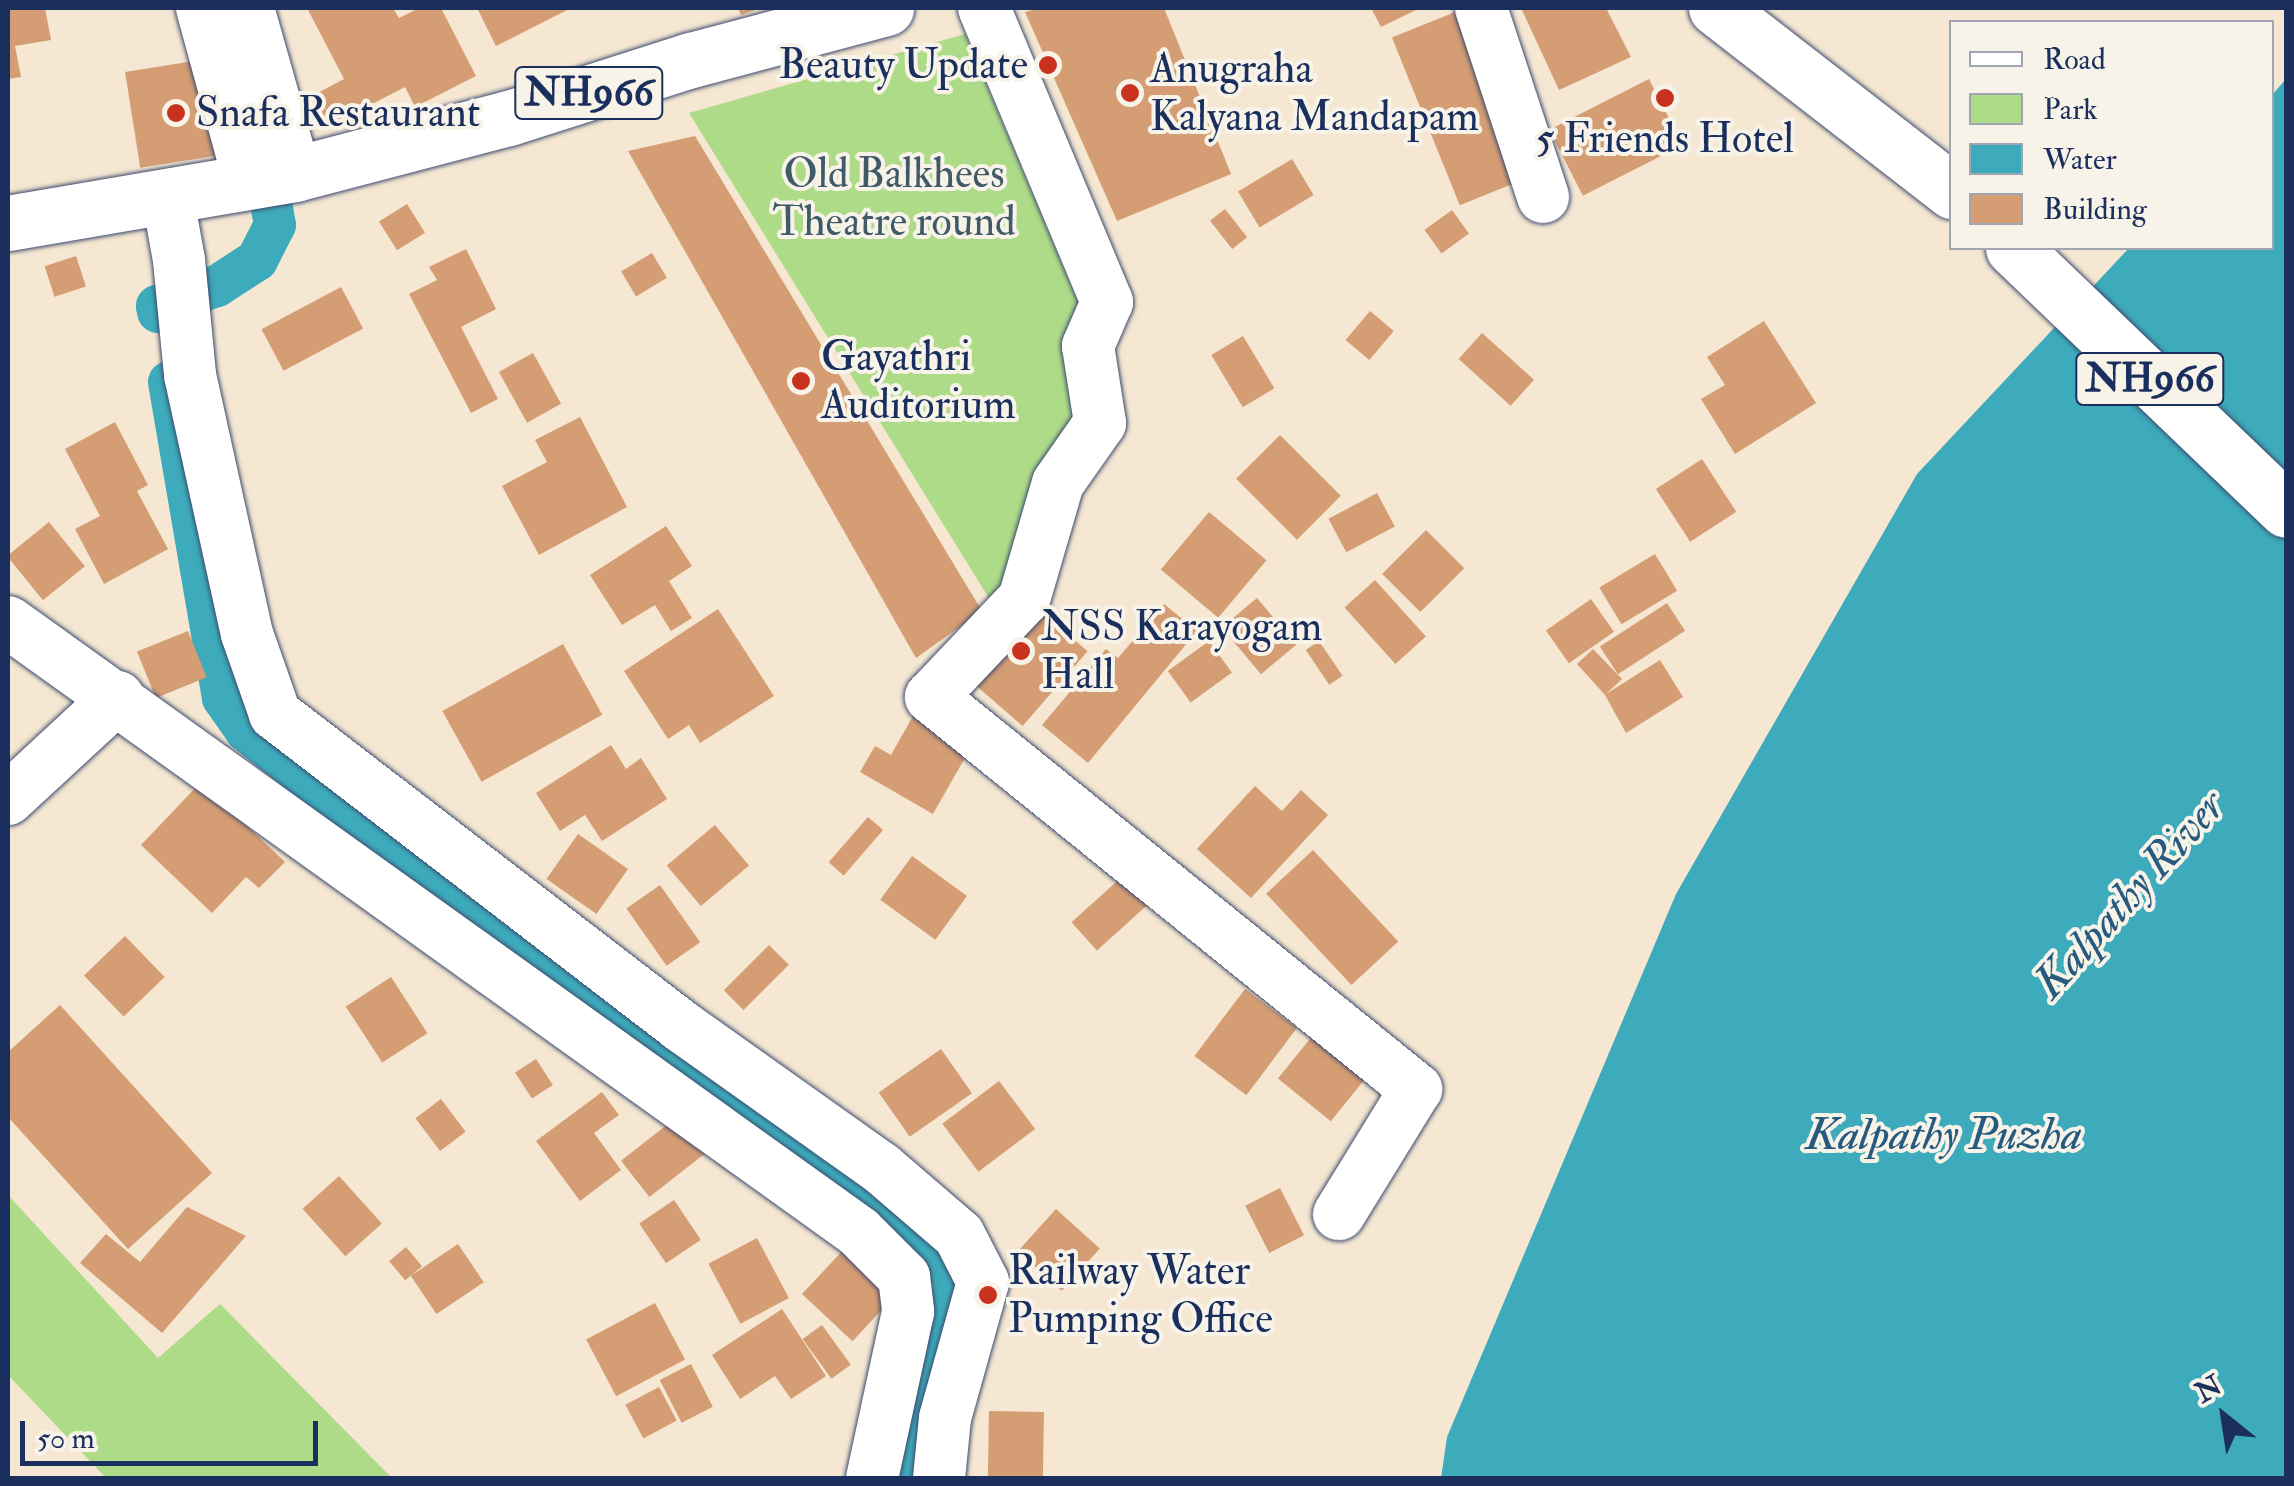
<!DOCTYPE html>
<style>
body{margin:0}
#map{position:relative;width:2294px;height:1486px;overflow:hidden;background:#f5e7d2;font-family:"IM FELL Double Pica",serif}
div>[style]{position:absolute}
.green>*{inset:0;background:#aedb88}
.water>*{inset:0;background:#3dabbb}
.canal>*{height:42px;margin:-21px;padding:0 21px;transform-origin:21px;border-radius:21px;background:#3dabbb}
.building>*{inset:0;background:#d59d73;transform-origin:0 0}
.roads{filter:drop-shadow(0 0 2px #3c4b6f) drop-shadow(0 0 2px #3c4b6f)}
.minor>*{height:52px;margin:-26px;padding:0 26px;transform-origin:26px;border-radius:26px;background:#fff}
.highway>*{height:55px;margin:-27.5px;padding:0 27.5px;transform-origin:27.5px;border-radius:27.5px;background:#fff}
.dots>*{width:28px;height:28px;translate:-50% -50%;box-sizing:border-box;border:5px solid #f7f3e8;border-radius:50%}
span{translate:-50% -50%;white-space:nowrap;text-align:center;line-height:1.15;-webkit-text-stroke:8px #f7f3e8;paint-order:stroke}
.shield-label span{padding:2px 8px;background:#f7f3e8;border:2px solid;border-radius:8px;-webkit-text-stroke-width:0}
.shield-label{font-size:40px;color:#1b2f5e;font-weight:700}
.poi-label{font-size:42px;color:#1b2f5e}
.right{translate:-100% -50%;text-align:right}
.left{translate:0 -50%;text-align:left}
.park-label{font-size:42px;color:#405a68}
.water-label{font-size:45px;color:#275a7f;font-style:italic}
.frame{position:absolute;inset:0;border:10px solid #1b2f5e;pointer-events:none}
.legend{position:absolute;left:1949px;top:20px;width:325px;height:230px;box-sizing:border-box;background:#f7f3e8;border:2px solid #9fa5b1;margin:0;padding:12px 18px;list-style:none;font-size:30px;color:#1b2f5e}
.legend li{display:flex;align-items:center;gap:20px;height:50px}
.legend b{width:50px;border:2px solid #9fa5b1}
.north{position:absolute;left:2174px;top:1366px;width:100px;height:100px;-webkit-text-stroke:8px #f7f3e8;paint-order:stroke;rotate:330deg;font-size:28px;font-weight:700;line-height:40px;text-align:center;color:#1b2f5e}
.north::after{content:'';display:block;margin:auto;width:35px;height:45px;background:#1b2f5e;clip-path:polygon(50% 0,100% 100%,50% 72%,0 100%)}
.scale{position:absolute;left:20px;top:1421px;width:298px;height:45px;box-sizing:border-box;border:5px solid #1b2f5e;border-top:0;padding-left:12px;font-size:30px;line-height:35px;white-space:nowrap;color:#1b2f5e;-webkit-text-stroke:8px #f7f3e8;paint-order:stroke}
</style>
<div id="map">
<div class="green">
<i style="clip-path:polygon(965px 34px,1085px 318px,1083px 428px,995px 608px,689px 113px)"></i>
<i style="clip-path:polygon(8px 1195px,158px 1358px,220px 1304px,392px 1478px,106px 1478px,8px 1375px)"></i>
</div>
<div class="water">
<i style="clip-path:polygon(2286px 79px,2286px 1478px,1441px 1478px,1447px 1437px,1676px 894px,1917px 474px,2129px 248px,2272px 248px,2272px 95px)"></i>
</div>
<div class="canal">
<i style="left:158px;top:312px;width:6px;rotate:-99deg"></i>
<i style="left:157px;top:306px;width:63px;rotate:-18.4deg"></i>
<i style="left:217px;top:286px;width:48px;rotate:-33deg"></i>
<i style="left:257px;top:260px;width:39px;rotate:-63deg"></i>
<i style="left:275px;top:225px;width:78px;rotate:-100.3deg"></i>
<i style="left:169px;top:382px;width:321px;rotate:80.3deg"></i>
<i style="left:223px;top:698px;width:40px;rotate:55.1deg"></i>
<i style="left:246px;top:731px;width:468px;rotate:38.1deg"></i>
<i style="left:614px;top:1020px;width:279px;rotate:33.5deg"></i>
<i style="left:847px;top:1174px;width:127px;rotate:40.2deg"></i>
<i style="left:944px;top:1256px;width:33px;rotate:70deg"></i>
<i style="left:955px;top:1287px;width:110px;rotate:111.9deg"></i>
<i style="left:914px;top:1389px;width:66px;rotate:102.2deg"></i>
<i style="left:900px;top:1454px;width:24px;rotate:81deg"></i>
</div>
<div class="building">
<i style="clip-path:polygon(8px 8px,45px 8px,51px 40px,15px 46px,21px 77px,8px 79px)"></i>
<i style="clip-path:polygon(307px 8px,393px 8px,399px 18px,419px 8px,441px 8px,476px 76px,415px 107px,405px 87px,326px 128px,310px 97px,344px 79px)"></i>
<i style="clip-path:polygon(477px 8px,571px 8px,496px 46px)"></i>
<i style="clip-path:polygon(738px 8px,761px 8px,741px 15px)"></i>
<i style="clip-path:polygon(1039px 8px,1164px 8px,1231px 174px,1117px 221px,1025px 12px)"></i>
<i style="clip-path:polygon(1371px 8px,1420px 8px,1381px 27px)"></i>
<i style="clip-path:polygon(1521px 8px,1606px 8px,1631px 57px,1559px 90px)"></i>
<i style="left:1455px;top:12px;width:181px;height:68px;rotate:68deg"></i>
<i style="left:213px;top:58px;width:97px;height:89px;rotate:81deg"></i>
<i style="left:1649px;top:79px;width:74px;height:112px;rotate:63deg"></i>
<i style="clip-path:polygon(695px 136px,982px 611px,916px 658px,628px 151px)"></i>
<i style="left:1292px;top:159px;width:42px;height:63px;rotate:59deg"></i>
<i style="left:407px;top:204px;width:34px;height:33px;rotate:58deg"></i>
<i style="left:1225px;top:209px;width:36px;height:19px;rotate:52deg"></i>
<i style="left:1452px;top:210px;width:29px;height:34px;rotate:54deg"></i>
<i style="clip-path:polygon(466px 249px,496px 309px,461px 327px,498px 399px,471px 413px,409px 294px,437px 280px,429px 267px)"></i>
<i style="left:652px;top:253px;width:29px;height:36px;rotate:59deg"></i>
<i style="left:76px;top:256px;width:32px;height:33px;rotate:72deg"></i>
<i style="left:341px;top:287px;width:47px;height:90px;rotate:62deg"></i>
<i style="left:1370px;top:311px;width:31px;height:38px;rotate:40deg"></i>
<i style="clip-path:polygon(1764px 321px,1816px 403px,1735px 454px,1701px 399px,1725px 385px,1707px 357px)"></i>
<i style="left:1482px;top:333px;width:70px;height:35px;rotate:42deg"></i>
<i style="left:1243px;top:336px;width:61px;height:37px;rotate:59deg"></i>
<i style="left:533px;top:353px;width:58px;height:39px;rotate:61deg"></i>
<i style="clip-path:polygon(580px 417px,627px 507px,539px 555px,502px 486px,547px 462px,535px 440px)"></i>
<i style="clip-path:polygon(115px 422px,148px 485px,137px 491px,168px 549px,104px 584px,75px 529px,100px 516px,65px 449px)"></i>
<i style="left:1280px;top:435px;width:86px;height:62px;rotate:45deg"></i>
<i style="left:1702px;top:459px;width:63px;height:55px;rotate:57deg"></i>
<i style="left:1377px;top:493px;width:38px;height:55px;rotate:62deg"></i>
<i style="left:1209px;top:512px;width:75px;height:75px;rotate:40deg"></i>
<i style="left:49px;top:522px;width:57px;height:54px;rotate:51deg"></i>
<i style="clip-path:polygon(666px 526px,692px 566px,669px 581px,692px 618px,671px 631px,655px 605px,622px 625px,590px 575px)"></i>
<i style="left:1426px;top:530px;width:54px;height:62px;rotate:45deg"></i>
<i style="left:1655px;top:554px;width:43px;height:65px;rotate:59deg"></i>
<i style="left:1375px;top:580px;width:76px;height:41px;rotate:48deg"></i>
<i style="left:1257px;top:598px;width:61px;height:46px;rotate:50deg"></i>
<i style="left:1591px;top:599px;width:40px;height:55px;rotate:55deg"></i>
<i style="left:1667px;top:603px;width:33px;height:80px;rotate:57deg"></i>
<i style="clip-path:polygon(1164px 604px,1197px 631px,1088px 763px,1042px 725px,1106px 649px,1118px 658px)"></i>
<i style="clip-path:polygon(718px 609px,774px 696px,700px 743px,689px 725px,668px 739px,624px 671px)"></i>
<i style="left:1040px;top:610px;width:63px;height:99px;rotate:41deg"></i>
<i style="left:188px;top:631px;width:50px;height:55px;rotate:68deg"></i>
<i style="left:1209px;top:641px;width:39px;height:51px;rotate:54deg"></i>
<i style="left:1319px;top:641px;width:42px;height:16px;rotate:56deg"></i>
<i style="left:563px;top:644px;width:81px;height:138px;rotate:61deg"></i>
<i style="clip-path:polygon(1593px 649px,1622px 679px,1606px 694px,1660px 660px,1683px 697px,1626px 733px,1605px 695px,1577px 664px)"></i>
<i style="clip-path:polygon(913px 716px,970px 749px,933px 814px,860px 772px,875px 746px,891px 755px)"></i>
<i style="clip-path:polygon(611px 745px,626px 769px,641px 758px,667px 799px,602px 841px,585px 815px,560px 831px,536px 793px)"></i>
<i style="clip-path:polygon(201px 782px,285px 862px,259px 888px,246px 877px,212px 913px,141px 845px)"></i>
<i style="clip-path:polygon(1255px 786px,1282px 811px,1301px 790px,1328px 815px,1251px 898px,1197px 849px)"></i>
<i style="left:868px;top:817px;width:20px;height:60px;rotate:41deg"></i>
<i style="left:715px;top:825px;width:53px;height:63px;rotate:50deg"></i>
<i style="left:578px;top:834px;width:61px;height:55px;rotate:35deg"></i>
<i style="left:1313px;top:850px;width:125px;height:64px;rotate:47deg"></i>
<i style="left:912px;top:856px;width:68px;height:54px;rotate:36deg"></i>
<i style="left:1125px;top:874px;width:38px;height:72px;rotate:48deg"></i>
<i style="left:660px;top:885px;width:70px;height:41px;rotate:55deg"></i>
<i style="left:125px;top:936px;width:57px;height:57px;rotate:46deg"></i>
<i style="left:769px;top:945px;width:28px;height:64px;rotate:45deg"></i>
<i style="left:391px;top:977px;width:67px;height:54px;rotate:57deg"></i>
<i style="left:1245px;top:989px;width:65px;height:84px;rotate:37deg"></i>
<i style="clip-path:polygon(60px 1005px,212px 1173px,128px 1249px,8px 1117px,8px 1052px)"></i>
<i style="left:1322px;top:1024px;width:68px;height:70px;rotate:39deg"></i>
<i style="left:941px;top:1049px;width:54px;height:76px;rotate:55deg"></i>
<i style="left:536px;top:1059px;width:31px;height:25px;rotate:57deg"></i>
<i style="left:999px;top:1081px;width:60px;height:71px;rotate:53deg"></i>
<i style="clip-path:polygon(602px 1092px,619px 1115px,594px 1133px,621px 1170px,580px 1201px,536px 1141px)"></i>
<i style="left:441px;top:1099px;width:41px;height:32px;rotate:53deg"></i>
<i style="left:677px;top:1117px;width:46px;height:71px;rotate:52deg"></i>
<i style="left:339px;top:1176px;width:64px;height:49px;rotate:48deg"></i>
<i style="left:1280px;top:1188px;width:53px;height:39px;rotate:63deg"></i>
<i style="left:674px;top:1200px;width:48px;height:42px;rotate:56deg"></i>
<i style="clip-path:polygon(187px 1207px,246px 1236px,162px 1333px,80px 1263px,106px 1234px,140px 1262px)"></i>
<i style="left:1056px;top:1209px;width:59px;height:57px;rotate:42deg"></i>
<i style="left:757px;top:1238px;width:68px;height:55px;rotate:62deg"></i>
<i style="left:458px;top:1244px;width:46px;height:57px;rotate:56deg"></i>
<i style="left:406px;top:1247px;width:25px;height:22px;rotate:50deg"></i>
<i style="left:845px;top:1248px;width:69px;height:63px;rotate:43deg"></i>
<i style="left:655px;top:1303px;width:64px;height:78px;rotate:62deg"></i>
<i style="clip-path:polygon(782px 1309px,826px 1376px,791px 1399px,775px 1376px,740px 1399px,712px 1355px)"></i>
<i style="left:822px;top:1325px;width:49px;height:24px;rotate:54deg"></i>
<i style="left:691px;top:1364px;width:48px;height:35px;rotate:63deg"></i>
<i style="left:659px;top:1387px;width:38px;height:38px;rotate:62deg"></i>
<i style="left:989px;top:1411px;width:55px;height:67px;rotate:1deg"></i>
</div>
<div class="roads">
<div class="minor">
<i style="left:202px;top:8px;width:181px;rotate:74.7deg"></i>
<i style="left:248px;top:8px;width:173px;rotate:74.2deg"></i>
<i style="left:984px;top:8px;width:319px;rotate:67.3deg"></i>
<i style="left:1107px;top:302px;width:48px;rotate:113.4deg"></i>
<i style="left:1088px;top:346px;width:78px;rotate:81.1deg"></i>
<i style="left:1100px;top:423px;width:73px;rotate:125deg"></i>
<i style="left:1058px;top:483px;width:121px;rotate:106.3deg"></i>
<i style="left:1024px;top:599px;width:135px;rotate:133.5deg"></i>
<i style="left:931px;top:697px;width:624px;rotate:38.95deg"></i>
<i style="left:1416px;top:1089px;width:147px;rotate:121.6deg"></i>
<i style="left:1481px;top:8px;width:199px;rotate:71.8deg"></i>
<i style="left:168px;top:199px;width:62px;rotate:79.8deg"></i>
<i style="left:179px;top:260px;width:116px;rotate:84.5deg"></i>
<i style="left:190px;top:375px;width:265px;rotate:77.6deg"></i>
<i style="left:247px;top:634px;width:85px;rotate:70.7deg"></i>
<i style="left:275px;top:714px;width:512px;rotate:37.54deg"></i>
<i style="left:681px;top:1026px;width:245px;rotate:35.4deg"></i>
<i style="left:881px;top:1168px;width:103px;rotate:40.7deg"></i>
<i style="left:959px;top:1235px;width:53px;rotate:62.9deg"></i>
<i style="left:983px;top:1282px;width:141px;rotate:105.6deg"></i>
<i style="left:945px;top:1418px;width:60px;rotate:95.7deg"></i>
<i style="left:8px;top:622px;width:1047px;rotate:35.63deg"></i>
<i style="left:859px;top:1232px;width:64px;rotate:45deg"></i>
<i style="left:904px;top:1277px;width:35px;rotate:83deg"></i>
<i style="left:908px;top:1312px;width:170px;rotate:102.2deg"></i>
<i style="left:8px;top:799px;width:150px;rotate:-42.8deg"></i>
</div>
<div class="highway">
<i style="left:1716px;top:8px;width:299px;rotate:37.8deg"></i>
<i style="left:8px;top:223px;width:291px;rotate:-9.7deg"></i>
<i style="left:295px;top:174px;width:221px;rotate:-14.7deg"></i>
<i style="left:509px;top:118px;width:191px;rotate:-17.7deg"></i>
<i style="left:691px;top:60px;width:202px;rotate:-14.9deg"></i>
<i style="left:2013px;top:248px;width:378px;rotate:43.8deg"></i>
</div>
</div>
<div class="dots">
<i style="left:1048px;top:65px;background:#c8321e"></i>
<i style="left:1130px;top:93px;background:#c8321e"></i>
<i style="left:1665px;top:98px;background:#c8321e"></i>
<i style="left:176px;top:113px;background:#c8321e"></i>
<i style="left:801px;top:381px;background:#c8321e"></i>
<i style="left:1021px;top:651px;background:#c8321e"></i>
<i style="left:988px;top:1295px;background:#c8321e"></i>
</div>
<div class="shield-label">
<span style="left:589px;top:93px">NH966</span>
<span style="left:2150px;top:379px">NH966</span>
</div>
<div class="poi-label">
<span class="right" style="left:1028px;top:65px">Beauty Update</span>
<span class="left" style="left:1150px;top:93px">Anugraha<br>Kalyana Mandapam</span>
<span class="left" style="left:196px;top:113px">Snafa Restaurant</span>
<span style="left:1665px;top:139px">5 Friends Hotel</span>
<span class="left" style="left:821px;top:381px">Gayathri<br>Auditorium</span>
<span class="left" style="left:1041px;top:651px">NSS Karayogam<br>Hall</span>
<span class="left" style="left:1008px;top:1295px">Railway Water<br>Pumping Office</span>
</div>
<div class="park-label">
<span style="left:894px;top:198px">Old Balkhees<br>Theatre round</span>
</div>
<div class="water-label">
<span style="left:2130px;top:895px;rotate:-48deg">Kalpathy River</span>
<span style="left:1944px;top:1136px">Kalpathy Puzha</span>
</div>
<div class="frame"></div>
<ul class="legend">
<li><b style="height:12px;background:#fff"></b>Road</li>
<li><b style="height:28px;background:#aedb88"></b>Park</li>
<li><b style="height:28px;background:#3dabbb"></b>Water</li>
<li><b style="height:28px;background:#d59d73"></b>Building</li>
</ul>
<div class="north">N</div>
<div class="scale">50 m</div>
</div>
